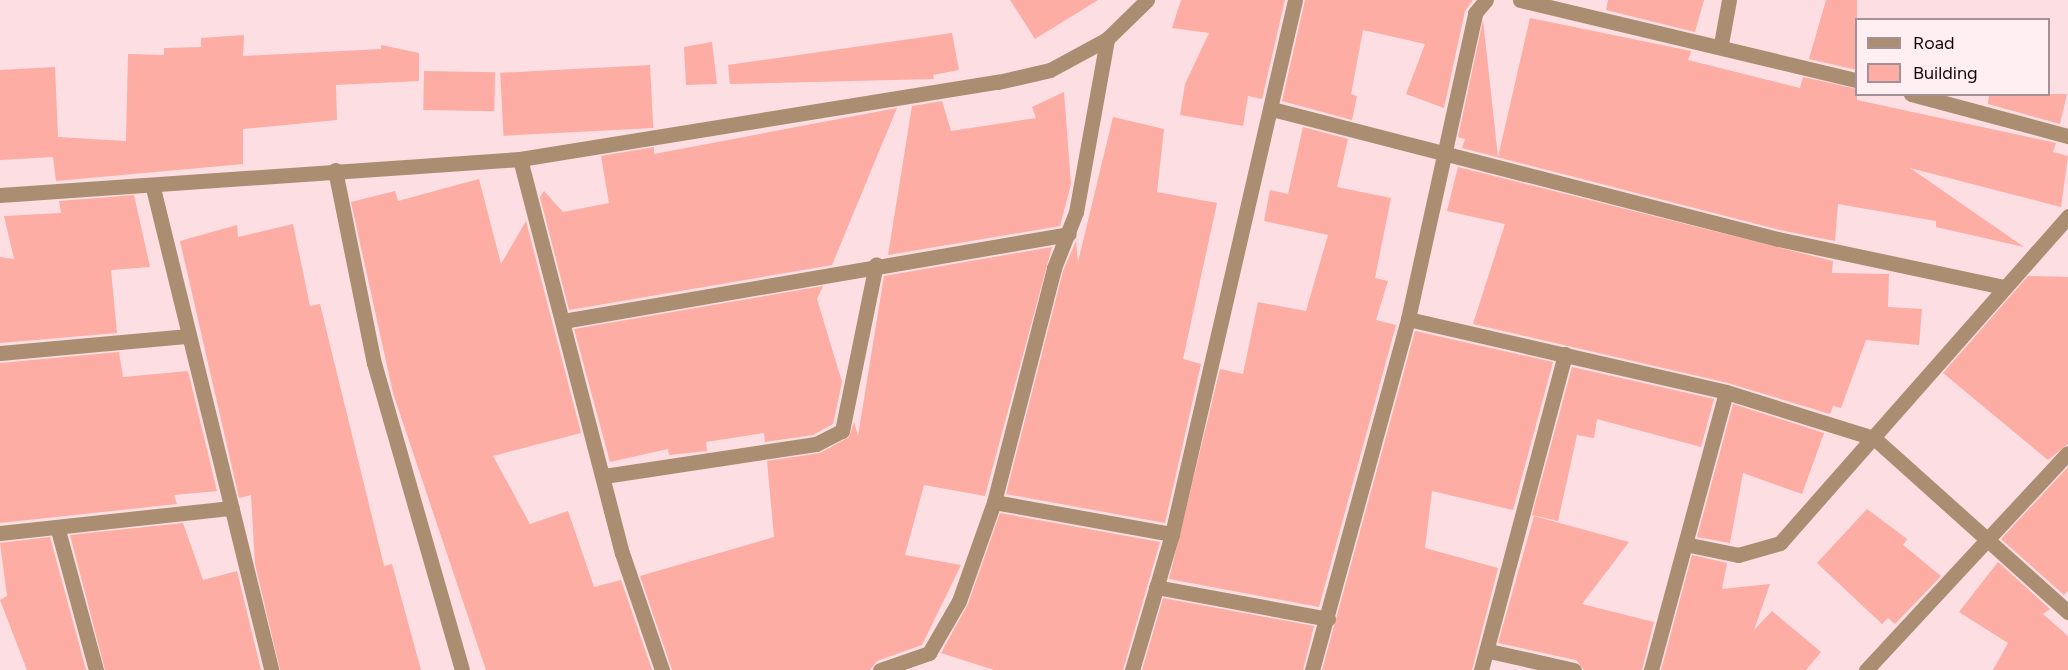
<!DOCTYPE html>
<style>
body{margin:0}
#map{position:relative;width:2068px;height:670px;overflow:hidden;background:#fcdee3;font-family:Figtree,sans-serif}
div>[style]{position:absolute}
.building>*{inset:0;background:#fdada3;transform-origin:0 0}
.minor>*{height:15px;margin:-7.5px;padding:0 7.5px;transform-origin:7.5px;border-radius:7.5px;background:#ab8e71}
span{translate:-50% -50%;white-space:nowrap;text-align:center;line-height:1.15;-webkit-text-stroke:6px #ffeff2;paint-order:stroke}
.legend{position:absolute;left:1855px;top:18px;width:195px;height:78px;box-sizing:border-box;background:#ffeff2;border:2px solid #a39195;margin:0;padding:8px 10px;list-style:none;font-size:18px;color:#1a0409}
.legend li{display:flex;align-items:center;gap:12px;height:30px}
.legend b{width:30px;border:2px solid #a39195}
</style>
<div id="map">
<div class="building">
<i style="clip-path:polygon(1010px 0,1098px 0,1035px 39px)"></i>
<i style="clip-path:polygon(1181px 0,1285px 0,1262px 99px,1248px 96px,1243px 126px,1180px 115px,1185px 84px,1209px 33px,1172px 28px)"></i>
<i style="clip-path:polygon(1305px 0,1473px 0,1465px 11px,1444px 108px,1406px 94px,1425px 44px,1363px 30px,1351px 94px,1357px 96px,1352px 120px,1282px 101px)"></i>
<i style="clip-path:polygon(1608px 0,1704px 0,1695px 32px,1606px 10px)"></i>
<i style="clip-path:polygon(1826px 0,1857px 0,1857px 70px,1809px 59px)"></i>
<i style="clip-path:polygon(1530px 18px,1691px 51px,1688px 60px,1800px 88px,1803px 77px,1857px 89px,1857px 100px,2056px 143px,2053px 152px,2068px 156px,2061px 207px,1910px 168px,2024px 247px,1936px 227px,1936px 221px,1838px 204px,1835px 241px,1780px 230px,1462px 148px,1465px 139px,1458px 137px,1483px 20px,1498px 157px)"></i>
<i style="clip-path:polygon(952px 33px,959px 70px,933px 75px,934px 79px,730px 84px,728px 65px)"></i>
<i style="clip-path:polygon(244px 35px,243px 56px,381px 49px,381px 45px,419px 53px,419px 81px,336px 85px,337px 120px,243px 129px,243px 164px,56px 181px,53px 157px,0 160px,0 70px,55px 67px,58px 137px,126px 141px,128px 54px,164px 55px,164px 48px,201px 47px,201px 38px)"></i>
<i style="clip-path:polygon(712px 42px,717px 84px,686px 85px,684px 47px)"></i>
<i style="left:650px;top:65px;width:63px;height:150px;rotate:87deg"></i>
<i style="left:424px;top:71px;width:71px;height:39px;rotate:1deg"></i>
<i style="clip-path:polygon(1064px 92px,1071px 184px,1060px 226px,888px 255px,912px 106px,942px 101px,951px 131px,1036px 118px,1032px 107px)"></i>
<i style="clip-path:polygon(1989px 94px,2067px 94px,2060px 124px,1988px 104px)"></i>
<i style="clip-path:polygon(897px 108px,832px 265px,569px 310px,540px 197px,544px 191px,563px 212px,609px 203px,601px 156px,654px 147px,654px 154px)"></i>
<i style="clip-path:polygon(1113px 117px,1164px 129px,1157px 192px,1217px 203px,1183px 359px,1201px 364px,1165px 523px,1006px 494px,1063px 271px,1076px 241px,1078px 262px)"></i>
<i style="clip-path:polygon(1303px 127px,1348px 139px,1337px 187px,1391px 198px,1375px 278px,1388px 281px,1376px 320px,1396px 325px,1319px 607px,1169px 579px,1220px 369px,1243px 374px,1258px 302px,1306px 311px,1328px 235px,1264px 221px,1270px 190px,1288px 194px)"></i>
<i style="clip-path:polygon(1458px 167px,1833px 261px,1832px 273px,1889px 274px,1888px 307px,1922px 309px,1919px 345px,1866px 340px,1841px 408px,1833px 406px,1830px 414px,1728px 383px,1473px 324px,1505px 224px,1447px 211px)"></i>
<i style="clip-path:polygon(479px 179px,501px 264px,526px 221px,581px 433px,493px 456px,530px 524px,568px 511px,594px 587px,621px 580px,652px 670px,486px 670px,393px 393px,351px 202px,395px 191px,398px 201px)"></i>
<i style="clip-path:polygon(134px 195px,150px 267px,111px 270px,117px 333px,0 343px,0 257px,14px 259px,4px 216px,61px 213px,59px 201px)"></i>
<i style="clip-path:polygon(293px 224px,310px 306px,320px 304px,384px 566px,392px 564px,421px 670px,280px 670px,255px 564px,251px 495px,239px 498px,180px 241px,237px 225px,238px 237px)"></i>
<i style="clip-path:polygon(1052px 247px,985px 496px,924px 485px,905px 555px,961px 565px,922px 645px,877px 661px,870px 670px,672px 670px,640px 576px,774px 537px,767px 461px,820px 453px,849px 437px,854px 422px,858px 436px,884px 276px)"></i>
<i style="clip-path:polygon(2028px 276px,2068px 277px,2068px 444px,2048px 460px,1943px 373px)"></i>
<i style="clip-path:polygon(823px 286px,817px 299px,842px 382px,833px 424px,813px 435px,765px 442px,764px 433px,706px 442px,707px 451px,669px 455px,668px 449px,610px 462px,574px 329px)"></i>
<i style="clip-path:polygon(1415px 331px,1553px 362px,1513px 510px,1432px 491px,1425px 548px,1498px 568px,1472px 670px,1322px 670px)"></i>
<i style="clip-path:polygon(119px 352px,123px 377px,188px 371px,217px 491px,174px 495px,177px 504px,0 523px,0 363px)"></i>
<i style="clip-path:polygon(1572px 367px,1714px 399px,1701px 447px,1597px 419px,1594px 438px,1577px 435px,1558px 521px,1532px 515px)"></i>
<i style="clip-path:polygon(1733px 404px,1824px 433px,1802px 494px,1743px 473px,1730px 543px,1697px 537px)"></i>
<i style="clip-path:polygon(2068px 467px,2068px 591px,2064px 595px,2001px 539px)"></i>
<i style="clip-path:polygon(1867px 509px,1907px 539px,1903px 545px,1941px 576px,1895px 624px,1888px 618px,1882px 624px,1817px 563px)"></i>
<i style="clip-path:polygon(1000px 513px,1160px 542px,1123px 670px,994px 670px,941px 653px,968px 604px)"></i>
<i style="clip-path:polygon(1534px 516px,1629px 542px,1582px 604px,1654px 622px,1642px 670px,1584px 670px,1576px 660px,1498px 643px)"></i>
<i style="clip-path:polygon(183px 523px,203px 580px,237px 571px,261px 670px,105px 670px,70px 535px)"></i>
<i style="clip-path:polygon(50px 537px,86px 670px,27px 670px,0 600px,7px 596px,0 543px)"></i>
<i style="clip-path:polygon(1692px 555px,1727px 563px,1722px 589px,1770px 584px,1754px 630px,1772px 611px,1821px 652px,1806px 670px,1661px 670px)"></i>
<i style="clip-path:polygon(1998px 562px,2050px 609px,2043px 614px,2068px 636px,2068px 670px,1993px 670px,2008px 643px,1959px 612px)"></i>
<i style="clip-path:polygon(1163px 598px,1314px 626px,1303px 670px,1142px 670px)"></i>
</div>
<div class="minor">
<i style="left:1520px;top:0;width:345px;rotate:13.4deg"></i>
<i style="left:1721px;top:44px;width:45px;rotate:-79.7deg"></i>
<i style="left:1911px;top:94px;width:163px;rotate:15deg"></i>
<i style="left:1272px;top:109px;width:522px;rotate:14.41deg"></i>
<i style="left:1778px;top:239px;width:230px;rotate:12deg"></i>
<i style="left:520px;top:159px;width:407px;rotate:75.5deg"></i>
<i style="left:622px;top:553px;width:124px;rotate:71.1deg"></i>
<i style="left:335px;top:170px;width:197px;rotate:78.6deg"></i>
<i style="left:374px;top:363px;width:319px;rotate:74deg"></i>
<i style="left:153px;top:188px;width:496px;rotate:76.2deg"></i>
<i style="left:0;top:195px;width:521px;rotate:-3.96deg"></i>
<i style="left:520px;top:159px;width:484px;rotate:-9.2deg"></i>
<i style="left:998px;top:82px;width:53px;rotate:-13deg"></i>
<i style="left:1050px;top:70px;width:65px;rotate:-28.5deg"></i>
<i style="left:1107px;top:39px;width:56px;rotate:-44.3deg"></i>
<i style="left:1408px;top:319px;width:326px;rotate:12.9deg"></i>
<i style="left:1726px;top:392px;width:155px;rotate:17.3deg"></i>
<i style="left:1874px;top:438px;width:261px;rotate:41.9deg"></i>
<i style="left:563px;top:321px;width:513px;rotate:-9.76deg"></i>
<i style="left:0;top:353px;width:189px;rotate:-5.2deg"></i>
<i style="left:604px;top:476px;width:214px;rotate:-8.6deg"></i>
<i style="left:816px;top:444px;width:29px;rotate:-27deg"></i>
<i style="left:842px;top:431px;width:170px;rotate:-78.5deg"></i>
<i style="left:994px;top:502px;width:181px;rotate:10.2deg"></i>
<i style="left:58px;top:530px;width:145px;rotate:74.8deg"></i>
<i style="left:0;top:533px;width:233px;rotate:-6.2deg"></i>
<i style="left:1685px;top:544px;width:54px;rotate:11.7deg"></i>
<i style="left:1738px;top:555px;width:44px;rotate:-15.9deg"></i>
<i style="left:1780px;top:543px;width:436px;rotate:-48.6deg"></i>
<i style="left:1156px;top:587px;width:175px;rotate:10.5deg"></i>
<i style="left:1489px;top:651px;width:87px;rotate:12.6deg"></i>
<i style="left:880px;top:670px;width:52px;rotate:-19.1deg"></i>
<i style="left:929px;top:653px;width:60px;rotate:-60deg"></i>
<i style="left:959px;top:601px;width:105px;rotate:-70.5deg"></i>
<i style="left:994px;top:502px;width:242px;rotate:-75.6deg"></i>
<i style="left:1054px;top:268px;width:60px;rotate:-68.6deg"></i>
<i style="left:1076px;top:212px;width:176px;rotate:-79.8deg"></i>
<i style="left:1132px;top:670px;width:142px;rotate:-73.6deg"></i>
<i style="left:1172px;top:534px;width:548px;rotate:-77.03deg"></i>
<i style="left:1312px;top:670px;width:364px;rotate:-74.7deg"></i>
<i style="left:1408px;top:319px;width:313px;rotate:-77.6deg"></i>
<i style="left:1475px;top:13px;width:17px;rotate:-50deg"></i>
<i style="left:1481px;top:670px;width:327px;rotate:-75.1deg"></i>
<i style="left:1651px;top:670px;width:288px;rotate:-74.9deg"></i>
<i style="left:1866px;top:670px;width:296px;rotate:-47.1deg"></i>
</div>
<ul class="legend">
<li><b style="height:8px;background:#ab8e71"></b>Road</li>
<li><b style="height:16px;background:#fdada3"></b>Building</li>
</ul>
</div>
